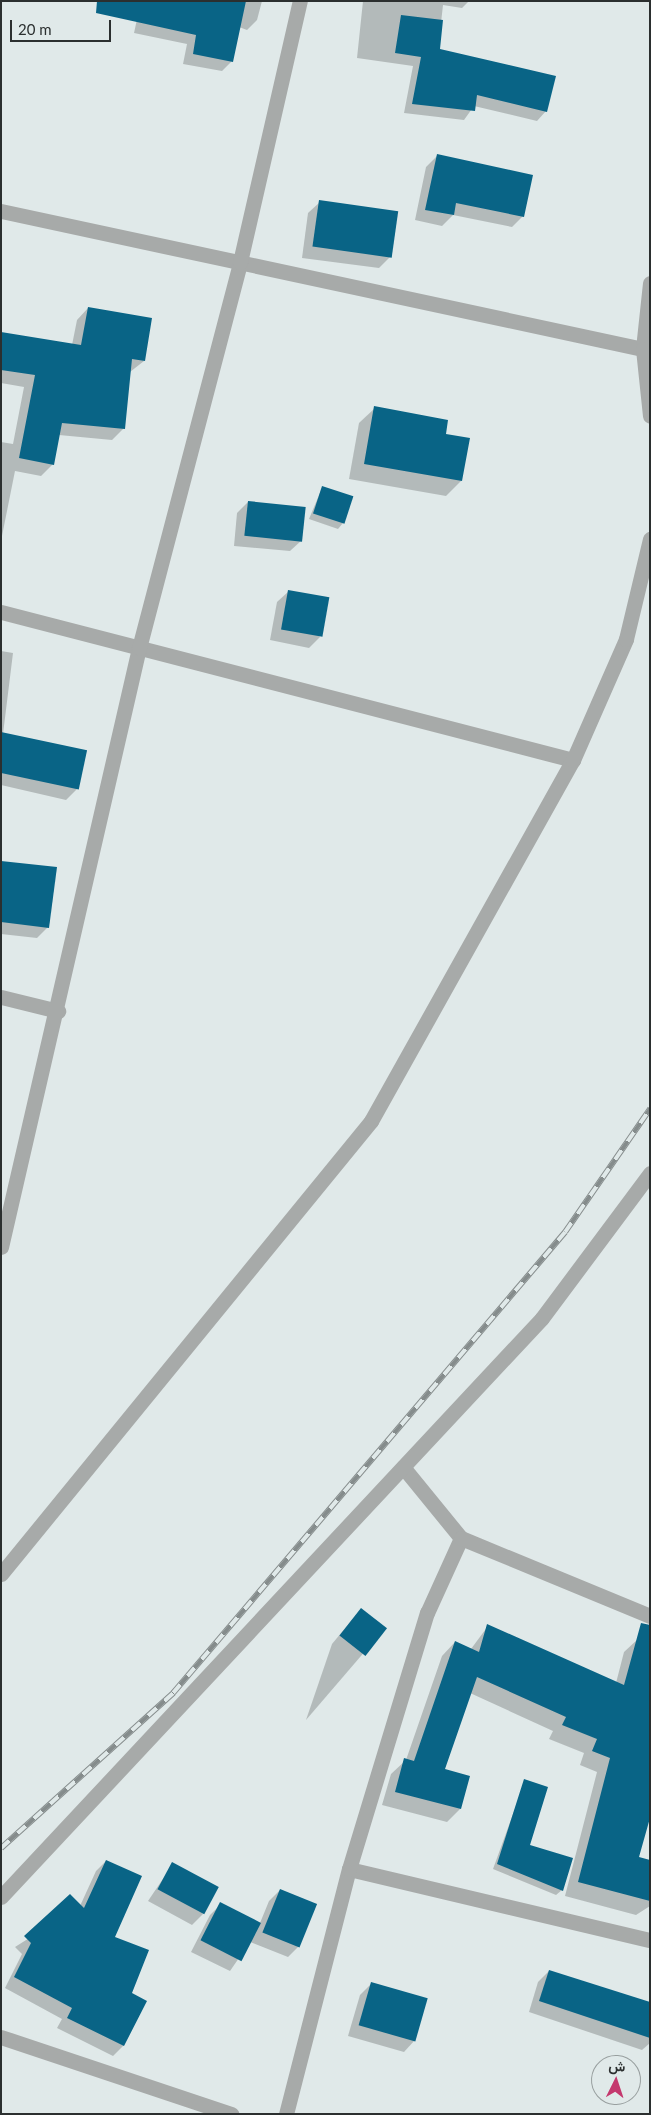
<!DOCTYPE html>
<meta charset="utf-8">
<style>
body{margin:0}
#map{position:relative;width:651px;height:2115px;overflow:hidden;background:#e0e9e9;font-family:Lato,Vazirmatn,sans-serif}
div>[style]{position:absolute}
.shadow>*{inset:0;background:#0003}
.building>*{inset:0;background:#096486;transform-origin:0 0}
.minor>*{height:15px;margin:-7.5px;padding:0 7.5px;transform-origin:7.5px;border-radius:7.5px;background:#a7aaa9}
.rail>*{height:5.5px;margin-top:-2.75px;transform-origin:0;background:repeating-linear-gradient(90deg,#e0e9e9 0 11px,#858c8c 0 22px);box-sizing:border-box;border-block:1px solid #858c8c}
span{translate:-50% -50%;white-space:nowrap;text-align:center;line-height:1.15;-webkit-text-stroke:5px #e0e9e9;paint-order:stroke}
.frame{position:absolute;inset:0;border:2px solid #2b2f2f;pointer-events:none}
.north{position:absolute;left:591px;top:2055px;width:50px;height:50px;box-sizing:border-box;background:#e0e9e9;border:1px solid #989f9f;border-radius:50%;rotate:4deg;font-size:14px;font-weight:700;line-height:20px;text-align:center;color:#2b2f2f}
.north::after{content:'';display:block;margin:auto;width:18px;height:22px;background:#c4386e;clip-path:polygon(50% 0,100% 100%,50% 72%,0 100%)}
.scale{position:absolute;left:10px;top:20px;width:101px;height:22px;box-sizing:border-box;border:2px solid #2b2f2f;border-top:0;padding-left:6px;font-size:15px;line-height:18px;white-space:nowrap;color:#2b2f2f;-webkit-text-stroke:4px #e0e9e9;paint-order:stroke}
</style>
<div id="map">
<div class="shadow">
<i style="clip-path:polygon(141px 1px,262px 1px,257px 20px,247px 30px,239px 27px,232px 61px,222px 71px,183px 64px,187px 44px,134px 33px)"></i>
<i style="clip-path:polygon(363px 1px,469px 1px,462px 8px,443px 5px,438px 50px,546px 111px,537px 121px,474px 106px,464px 120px,404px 113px,413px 66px,357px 58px)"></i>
<i style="clip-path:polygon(437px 156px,523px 216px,512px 227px,453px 215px,442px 226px,415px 220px,426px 167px)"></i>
<i style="clip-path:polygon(320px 202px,397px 212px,390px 257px,379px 268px,302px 258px,308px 213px)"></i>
<i style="clip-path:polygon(88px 308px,144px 361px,130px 372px,124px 428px,112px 440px,59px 435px,53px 464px,41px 476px,15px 471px,1px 541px,1px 442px,13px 444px,24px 387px,1px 383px,1px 333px,72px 345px,77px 320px)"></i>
<i style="clip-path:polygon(375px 408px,444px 435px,461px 481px,446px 496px,349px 479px,359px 423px)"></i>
<i style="clip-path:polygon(322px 488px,343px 523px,338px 529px,309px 519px)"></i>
<i style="clip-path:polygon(248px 502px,302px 540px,290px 551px,234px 546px,237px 513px)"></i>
<i style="clip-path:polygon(289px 591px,320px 637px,309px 648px,270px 640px,277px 602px)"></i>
<i style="clip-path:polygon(1px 651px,13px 653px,3px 734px,77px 789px,66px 800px,1px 785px)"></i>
<i style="clip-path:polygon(1px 862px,48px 927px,37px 938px,1px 934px)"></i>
<i style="clip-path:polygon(356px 1615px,385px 1628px,306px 1720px,332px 1644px)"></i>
<i style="clip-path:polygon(488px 1626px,616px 1683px,624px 1652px,638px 1639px,637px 1858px,650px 1861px,650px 1906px,636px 1915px,565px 1896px,597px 1772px,580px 1765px,584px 1753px,549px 1739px,553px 1731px,470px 1693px,444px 1770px,460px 1809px,447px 1822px,382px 1805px,391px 1774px,406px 1760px,442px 1656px,455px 1642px,471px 1649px)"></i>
<i style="clip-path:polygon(525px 1781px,528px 1846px,562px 1890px,556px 1895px,493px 1869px)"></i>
<i style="clip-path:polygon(106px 1861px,114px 1937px,130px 1994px,145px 2001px,123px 2046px,113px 2056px,57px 2028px,62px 2019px,5px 1988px,22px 1954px,15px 1947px,80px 1906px,96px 1871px)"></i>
<i style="clip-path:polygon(173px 1864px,203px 1914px,192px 1925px,148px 1901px)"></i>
<i style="clip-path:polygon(280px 1890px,299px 1946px,288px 1957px,250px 1942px,230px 1971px,191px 1952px,210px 1915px,221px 1904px,260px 1923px,269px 1901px)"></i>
<i style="clip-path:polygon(549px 1971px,650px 2004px,650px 2043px,642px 2050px,529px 2012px,538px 1982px)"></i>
<i style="clip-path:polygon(371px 1984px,415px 2040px,404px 2052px,348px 2036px,360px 1995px)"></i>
</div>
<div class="building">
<i style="clip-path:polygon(97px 1px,246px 1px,233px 62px,193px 54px,196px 35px,96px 13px)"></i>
<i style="clip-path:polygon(401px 15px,443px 20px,440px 49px,556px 76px,547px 112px,477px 95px,475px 111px,412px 104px,421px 57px,395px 53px)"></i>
<i style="clip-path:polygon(437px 154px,533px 175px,524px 217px,456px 203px,454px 215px,425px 210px)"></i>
<i style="left:319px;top:200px;width:80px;height:47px;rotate:8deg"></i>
<i style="clip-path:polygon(88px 307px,152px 318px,145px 361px,132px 359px,125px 429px,62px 423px,54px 465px,19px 458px,35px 375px,1px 370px,1px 332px,81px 345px)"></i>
<i style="clip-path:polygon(374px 406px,448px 420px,446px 434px,470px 438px,462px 481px,364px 464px)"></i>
<i style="left:322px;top:486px;width:33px;height:29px;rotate:18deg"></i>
<i style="left:248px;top:501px;width:58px;height:35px;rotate:6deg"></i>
<i style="left:288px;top:590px;width:42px;height:40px;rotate:10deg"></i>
<i style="left:1px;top:732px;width:88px;height:40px;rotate:12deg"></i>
<i style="clip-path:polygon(1px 861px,57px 867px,49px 928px,1px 922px)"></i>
<i style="left:361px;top:1608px;width:33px;height:35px;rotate:38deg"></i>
<i style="clip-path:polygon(641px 1623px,650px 1625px,650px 1818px,639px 1857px,650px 1860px,650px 1901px,578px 1882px,610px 1758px,592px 1751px,597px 1739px,562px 1725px,566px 1717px,477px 1677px,445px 1769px,470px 1776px,461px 1809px,395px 1792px,404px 1758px,414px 1761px,455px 1641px,479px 1652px,487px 1624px,624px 1685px)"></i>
<i style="clip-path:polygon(524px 1779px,548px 1787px,530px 1845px,573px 1858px,563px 1891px,497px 1864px)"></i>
<i style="clip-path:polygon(106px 1860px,142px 1876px,115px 1937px,149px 1950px,132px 1993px,147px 2001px,124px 2046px,67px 2018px,72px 2008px,14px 1977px,31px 1943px,24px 1936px,70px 1894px,84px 1908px)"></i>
<i style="left:172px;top:1862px;width:53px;height:31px;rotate:28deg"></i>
<i style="left:280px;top:1889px;width:40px;height:47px;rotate:22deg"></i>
<i style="left:220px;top:1902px;width:46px;height:43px;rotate:27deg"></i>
<i style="clip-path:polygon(549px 1970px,650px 2002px,650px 2038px,539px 2001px)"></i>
<i style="left:371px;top:1982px;width:59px;height:45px;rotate:16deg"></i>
</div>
<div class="minor">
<i style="left:1px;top:211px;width:657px;rotate:12.13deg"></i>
<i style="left:650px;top:283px;width:66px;rotate:96.1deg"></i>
<i style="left:643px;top:349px;width:67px;rotate:84deg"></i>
<i style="left:1px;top:612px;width:591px;rotate:14.51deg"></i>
<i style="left:1px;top:997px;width:59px;rotate:13.8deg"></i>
<i style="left:1px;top:1247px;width:615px;rotate:-77.03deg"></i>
<i style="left:139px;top:648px;width:399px;rotate:-75.3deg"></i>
<i style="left:240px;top:262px;width:268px;rotate:-77.1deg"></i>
<i style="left:403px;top:1467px;width:92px;rotate:50.8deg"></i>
<i style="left:1px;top:1574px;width:585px;rotate:-50.76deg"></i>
<i style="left:371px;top:1121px;width:414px;rotate:-60.8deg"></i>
<i style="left:573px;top:760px;width:132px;rotate:-66.3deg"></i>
<i style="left:626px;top:639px;width:103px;rotate:-76.5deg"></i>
<i style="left:349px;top:1869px;width:309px;rotate:13.3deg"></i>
<i style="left:1px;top:1897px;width:792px;rotate:-46.94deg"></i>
<i style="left:542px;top:1318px;width:181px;rotate:-53.3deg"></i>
<i style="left:1px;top:2037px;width:243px;rotate:18.5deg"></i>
<i style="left:286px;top:2114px;width:253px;rotate:-75.6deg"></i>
<i style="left:349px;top:1869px;width:268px;rotate:-73.1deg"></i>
<i style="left:427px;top:1613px;width:82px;rotate:-65.6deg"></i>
<i style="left:461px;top:1538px;width:204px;rotate:22.4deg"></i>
</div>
<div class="rail">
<i style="left:1px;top:1848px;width:232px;rotate:-42deg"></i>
<i style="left:173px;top:1693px;width:605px;rotate:-49.62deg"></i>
<i style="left:565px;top:1232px;width:150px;rotate:-55.4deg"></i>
</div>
<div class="frame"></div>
<div class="north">ش</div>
<div class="scale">20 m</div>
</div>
